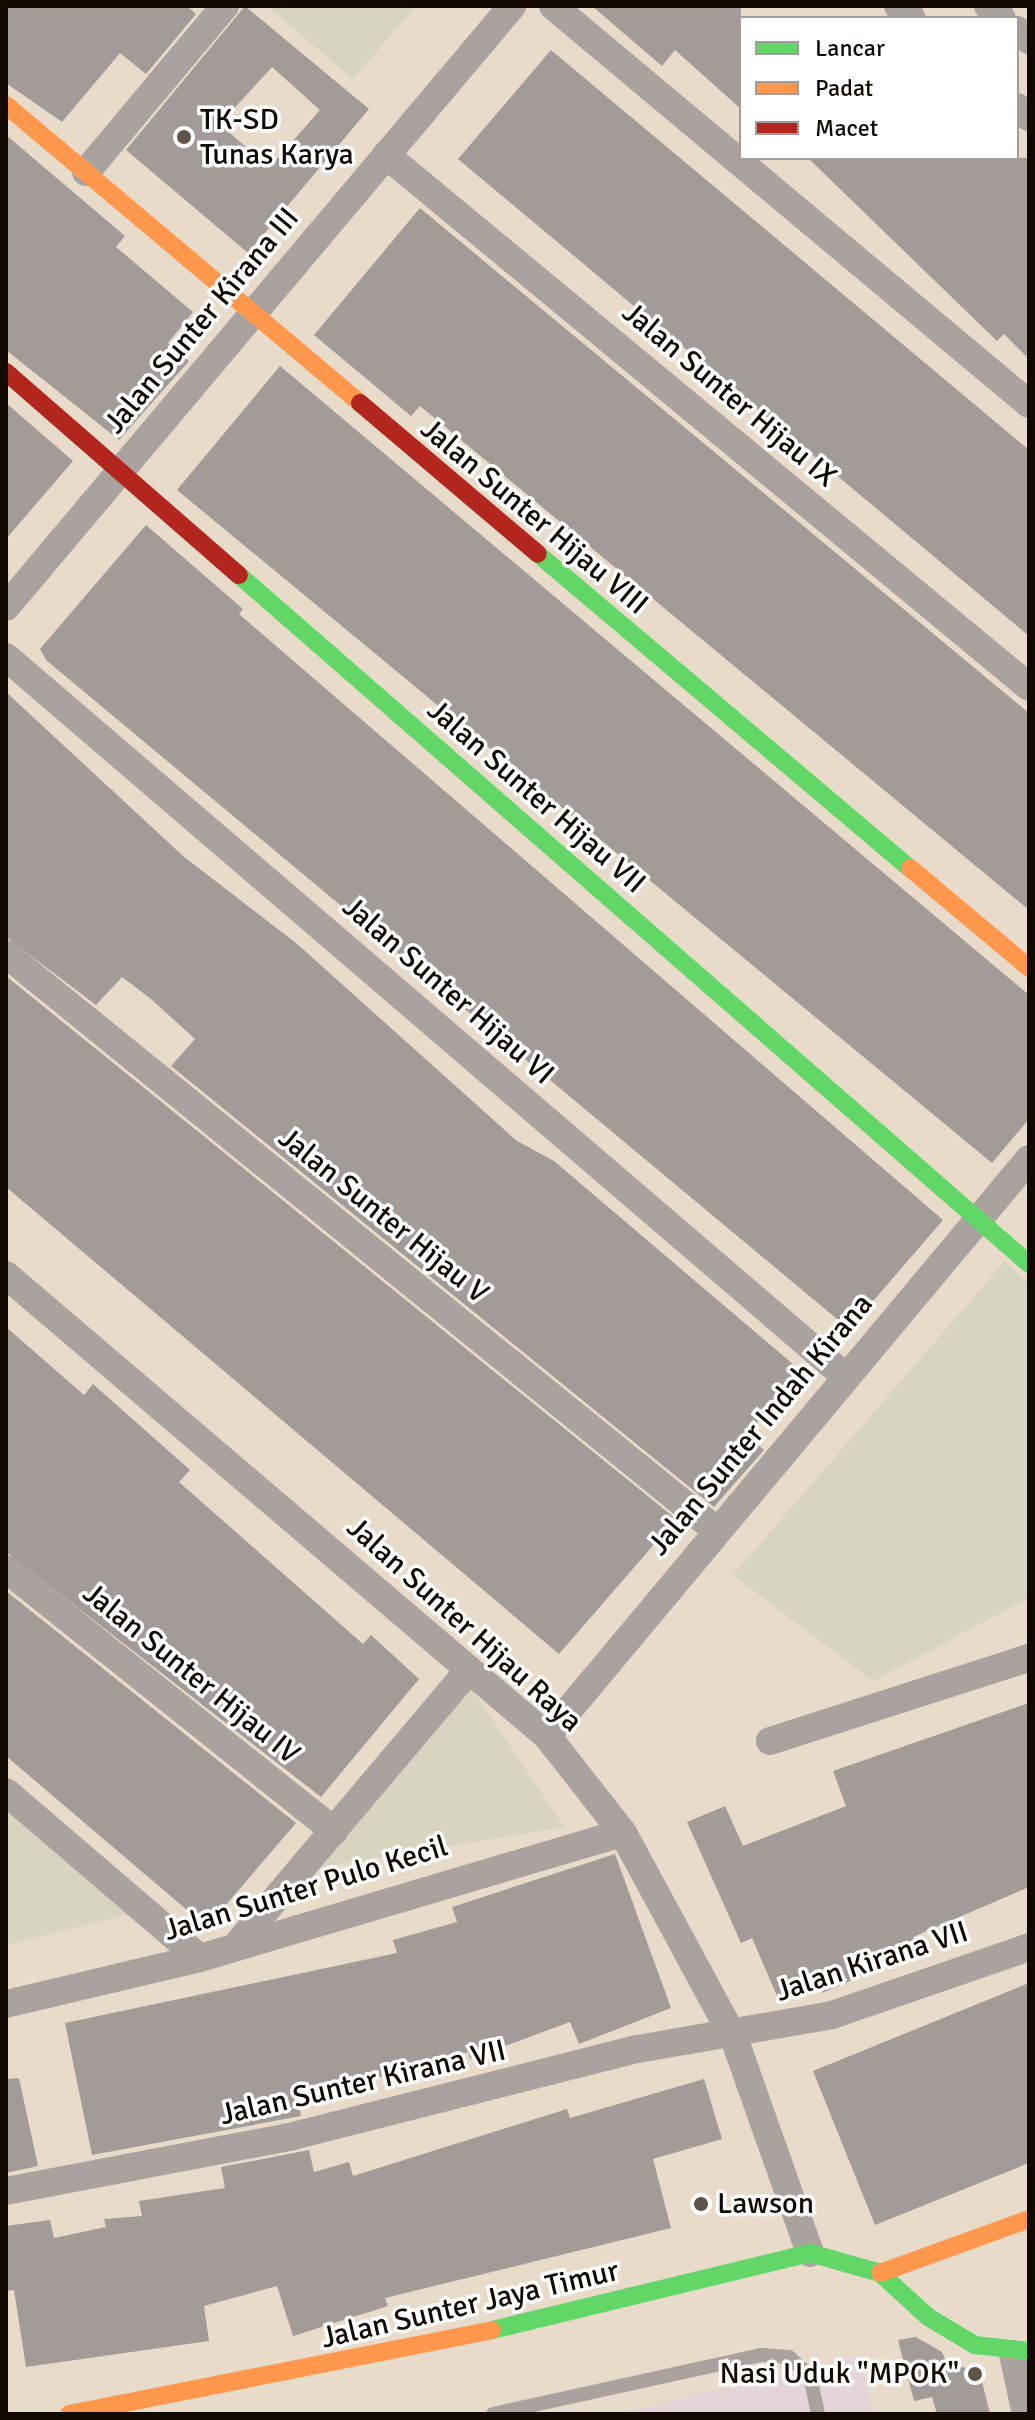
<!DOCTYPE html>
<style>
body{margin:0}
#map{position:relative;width:1035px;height:2420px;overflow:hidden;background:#e8dbca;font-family:Signika,sans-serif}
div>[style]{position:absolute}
.industrial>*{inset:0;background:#e4d6d8}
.green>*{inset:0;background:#d7d4c0}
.building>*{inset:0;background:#a39b98}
.lane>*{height:14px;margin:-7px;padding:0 7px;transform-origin:7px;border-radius:7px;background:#a9a29f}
.street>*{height:28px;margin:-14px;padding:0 14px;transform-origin:14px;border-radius:14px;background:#a9a29f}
.fast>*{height:18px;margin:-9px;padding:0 9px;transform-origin:9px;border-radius:9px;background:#63d668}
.slow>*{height:18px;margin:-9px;padding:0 9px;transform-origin:9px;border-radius:9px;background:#ff974d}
.jam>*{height:18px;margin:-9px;padding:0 9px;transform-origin:9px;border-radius:9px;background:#b3261e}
.dots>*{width:22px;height:22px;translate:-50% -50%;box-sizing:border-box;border:4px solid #fff;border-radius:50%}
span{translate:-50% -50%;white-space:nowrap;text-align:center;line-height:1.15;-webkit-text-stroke:7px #fff;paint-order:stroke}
.poi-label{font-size:30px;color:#120a02}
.left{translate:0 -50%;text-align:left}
.right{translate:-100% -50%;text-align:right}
.street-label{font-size:30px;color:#120a02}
.frame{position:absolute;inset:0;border:8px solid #120a02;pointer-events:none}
.legend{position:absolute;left:739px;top:16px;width:280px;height:144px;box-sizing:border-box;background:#fff;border:2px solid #a09d9a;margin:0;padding:10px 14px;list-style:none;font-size:24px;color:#120a02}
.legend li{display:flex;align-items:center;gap:16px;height:40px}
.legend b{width:40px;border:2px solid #a09d9a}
</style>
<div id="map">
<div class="industrial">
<i style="clip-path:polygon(861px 2354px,872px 2414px,619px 2414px)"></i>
</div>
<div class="green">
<i style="clip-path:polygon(267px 6px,416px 6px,353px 79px)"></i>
<i style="clip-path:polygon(1005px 1261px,1029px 1284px,1029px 1598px,873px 1681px,733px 1575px)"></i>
<i style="clip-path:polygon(472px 1689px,564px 1827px,321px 1867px)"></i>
<i style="clip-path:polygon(6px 1810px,133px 1913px,6px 1945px)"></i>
</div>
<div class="building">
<i style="clip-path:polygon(6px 6px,187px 6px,196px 14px,146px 74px,120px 53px,62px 122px,6px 83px)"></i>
<i style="clip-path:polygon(evenodd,245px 6px,369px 109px,248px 253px,126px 150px,245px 6px,272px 67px,320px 110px,269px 168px,220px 124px,272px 67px)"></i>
<i style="clip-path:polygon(592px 6px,741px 6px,741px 109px,675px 50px,662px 66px)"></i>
<i style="clip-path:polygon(551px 50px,1029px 450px,1029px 636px,458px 159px)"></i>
<i style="clip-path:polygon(6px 135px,125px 236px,116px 247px,193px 312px,168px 343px,189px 361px,119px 440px,6px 350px)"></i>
<i style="clip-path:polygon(808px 158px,1029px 158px,1029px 359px,1004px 334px,997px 341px)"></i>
<i style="clip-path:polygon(420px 208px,1029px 713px,1029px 910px,420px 406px,411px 416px,314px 335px)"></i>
<i style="clip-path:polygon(280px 366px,1029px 995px,1029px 1119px,992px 1163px,177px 490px)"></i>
<i style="clip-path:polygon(6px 403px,73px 461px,6px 539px)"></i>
<i style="clip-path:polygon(146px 525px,243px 609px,239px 614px,943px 1220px,849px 1329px,46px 660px,40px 649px)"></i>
<i style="clip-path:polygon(6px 692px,183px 856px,296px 943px,517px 1141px,554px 1161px,801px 1371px,747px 1435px,764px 1450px,714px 1507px,171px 1066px,195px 1039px,151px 999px,122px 977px,96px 1005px,6px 937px)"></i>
<i style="clip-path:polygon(6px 976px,676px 1519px,559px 1654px,6px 1187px)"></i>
<i style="clip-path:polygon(6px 1327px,84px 1395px,93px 1384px,190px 1470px,179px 1482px,363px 1644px,371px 1635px,419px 1679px,321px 1797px,6px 1552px)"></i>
<i style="clip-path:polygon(6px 1591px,296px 1823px,207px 1927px,6px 1756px)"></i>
<i style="clip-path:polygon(1029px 1703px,1029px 1887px,913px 1937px,920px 1951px,822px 1993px,819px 1986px,780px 2003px,752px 1938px,741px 1943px,687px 1822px,725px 1806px,743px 1846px,846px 1806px,833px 1771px)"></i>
<i style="clip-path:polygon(615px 1854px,671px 2008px,579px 2044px,570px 2022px,470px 2059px,468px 2052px,393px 2073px,298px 2102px,301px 2116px,92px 2155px,65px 2023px,397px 1953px,393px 1940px,457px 1922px,452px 1907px)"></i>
<i style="clip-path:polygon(1029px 1983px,1029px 2163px,875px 2225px,813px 2071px)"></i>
<i style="clip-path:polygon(19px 2078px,38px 2166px,6px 2173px,6px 2079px)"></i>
<i style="clip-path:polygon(704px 2079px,722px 2139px,653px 2159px,671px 2228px,385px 2298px,388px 2306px,293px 2336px,277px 2286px,204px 2306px,209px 2341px,26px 2367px,14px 2290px,6px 2291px,6px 2226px,50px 2220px,54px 2238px,106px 2227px,104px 2219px,142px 2216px,139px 2201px,225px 2188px,221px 2167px,309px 2150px,314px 2172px,349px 2162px,353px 2176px,567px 2109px,570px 2118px)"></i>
<i style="clip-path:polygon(916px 2337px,942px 2352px,948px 2366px,979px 2369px,990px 2414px,937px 2414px,932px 2397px,914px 2401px,898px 2340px)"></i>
</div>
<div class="lane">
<i style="left:493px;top:2414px;width:274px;rotate:-12.4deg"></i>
<i style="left:761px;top:2355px;width:28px;rotate:4deg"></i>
<i style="left:789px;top:2357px;width:28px;rotate:42deg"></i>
<i style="left:810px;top:2376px;width:39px;rotate:78deg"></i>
</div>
<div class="street">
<i style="left:553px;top:6px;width:620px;rotate:39.9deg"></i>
<i style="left:898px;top:6px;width:18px;rotate:41deg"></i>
<i style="left:988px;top:6px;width:18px;rotate:41deg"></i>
<i style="left:1017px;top:30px;width:16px;rotate:40deg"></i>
<i style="left:1017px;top:107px;width:16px;rotate:40deg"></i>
<i style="left:386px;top:155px;width:835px;rotate:39.6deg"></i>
<i style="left:86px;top:172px;width:217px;rotate:-50.1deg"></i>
<i style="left:6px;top:607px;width:786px;rotate:-49.9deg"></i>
<i style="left:6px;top:657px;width:1106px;rotate:40.6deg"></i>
<i style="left:6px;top:954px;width:916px;rotate:39.06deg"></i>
<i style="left:6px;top:1275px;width:711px;rotate:40.44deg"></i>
<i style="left:547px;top:1736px;width:123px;rotate:51.9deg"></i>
<i style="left:623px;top:1833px;width:233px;rotate:61.6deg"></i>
<i style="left:734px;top:2038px;width:228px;rotate:70.5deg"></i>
<i style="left:6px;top:1569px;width:420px;rotate:38.6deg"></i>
<i style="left:547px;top:1736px;width:752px;rotate:-50.13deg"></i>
<i style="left:770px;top:1741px;width:272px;rotate:-17.8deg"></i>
<i style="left:6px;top:1792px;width:255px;rotate:40.6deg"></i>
<i style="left:240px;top:1941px;width:355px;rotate:-49.8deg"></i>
<i style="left:6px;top:2004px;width:199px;rotate:-13.3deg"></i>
<i style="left:200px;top:1958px;width:441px;rotate:-16.5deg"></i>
<i style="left:6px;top:2191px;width:292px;rotate:-10.8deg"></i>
<i style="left:293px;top:2136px;width:356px;rotate:-14.2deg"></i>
<i style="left:638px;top:2049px;width:197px;rotate:-9.9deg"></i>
<i style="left:832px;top:2015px;width:208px;rotate:-19deg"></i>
<i style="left:1013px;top:2354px;width:61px;rotate:77.8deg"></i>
</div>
<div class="fast">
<i style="left:538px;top:554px;width:487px;rotate:40.2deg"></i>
<i style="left:239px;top:575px;width:1048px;rotate:41.09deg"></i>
<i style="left:492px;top:2330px;width:327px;rotate:-13.6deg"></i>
<i style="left:810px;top:2253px;width:73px;rotate:15.9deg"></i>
<i style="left:880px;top:2273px;width:65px;rotate:42.5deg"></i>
<i style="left:928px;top:2317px;width:55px;rotate:30.8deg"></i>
<i style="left:975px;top:2345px;width:54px;rotate:6.3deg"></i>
</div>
<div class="slow">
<i style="left:6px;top:105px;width:463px;rotate:40.1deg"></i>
<i style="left:910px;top:868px;width:155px;rotate:40deg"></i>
<i style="left:880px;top:2273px;width:158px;rotate:-19.9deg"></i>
<i style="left:69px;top:2414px;width:431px;rotate:-11.2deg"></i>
</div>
<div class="jam">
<i style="left:6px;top:372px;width:309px;rotate:41.1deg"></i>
<i style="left:360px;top:403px;width:233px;rotate:40.3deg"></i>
</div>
<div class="dots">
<i style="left:184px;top:137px;background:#5d5348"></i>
<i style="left:701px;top:2204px;background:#5d5348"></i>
<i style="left:975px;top:2374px;background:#5d5348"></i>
</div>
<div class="poi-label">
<span class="left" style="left:200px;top:137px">TK-SD<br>Tunas Karya</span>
<span class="left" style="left:717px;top:2204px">Lawson</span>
<span class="right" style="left:959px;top:2374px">Nasi Uduk "MPOK"</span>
</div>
<div class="street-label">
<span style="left:202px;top:321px;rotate:-50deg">Jalan Sunter Kirana III</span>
<span style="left:729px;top:395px;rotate:40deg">Jalan Sunter Hijau IX</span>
<span style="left:534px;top:517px;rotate:40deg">Jalan Sunter Hijau VIII</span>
<span style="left:536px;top:797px;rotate:41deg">Jalan Sunter Hijau VII</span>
<span style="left:448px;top:991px;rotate:41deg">Jalan Sunter Hijau VI</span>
<span style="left:383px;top:1216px;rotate:39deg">Jalan Sunter Hijau V</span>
<span style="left:761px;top:1425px;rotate:-50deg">Jalan Sunter Indah Kirana</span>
<span style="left:464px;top:1625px;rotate:42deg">Jalan Sunter Hijau Raya</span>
<span style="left:191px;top:1674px;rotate:39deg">Jalan Sunter Hijau IV</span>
<span style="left:306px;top:1889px;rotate:-17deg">Jalan Sunter Pulo Kecil</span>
<span style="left:872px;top:1962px;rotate:-18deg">Jalan Kirana VII</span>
<span style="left:363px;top:2083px;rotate:-13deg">Jalan Sunter Kirana VII</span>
<span style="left:470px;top:2305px;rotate:-13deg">Jalan Sunter Jaya Timur</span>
</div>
<div class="frame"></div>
<ul class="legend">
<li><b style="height:10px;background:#63d668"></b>Lancar</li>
<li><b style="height:10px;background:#ff974d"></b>Padat</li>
<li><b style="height:10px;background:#b3261e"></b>Macet</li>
</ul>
</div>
